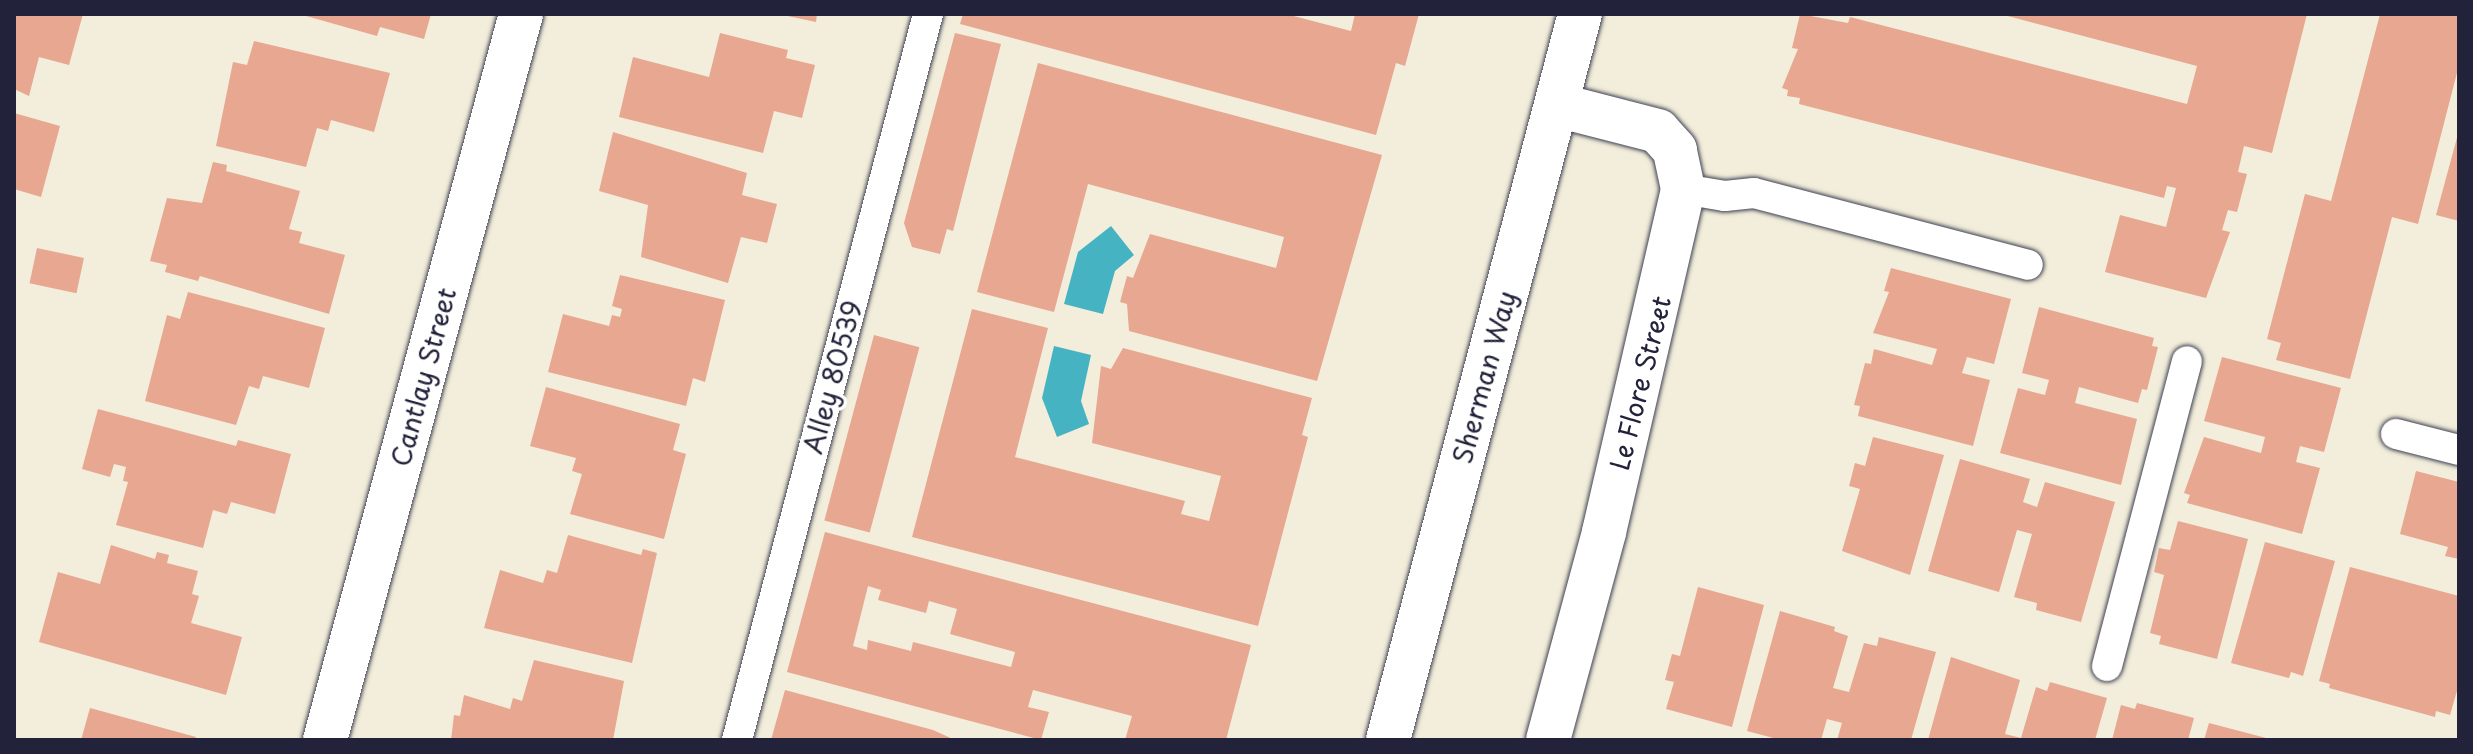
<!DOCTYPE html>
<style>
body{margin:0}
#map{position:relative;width:2473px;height:754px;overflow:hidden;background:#f2eedb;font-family:"Playpen Sans",sans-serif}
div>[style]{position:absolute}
.water>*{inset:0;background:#46b3c2}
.building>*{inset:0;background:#e7a791;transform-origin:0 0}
.roads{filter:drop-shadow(0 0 2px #414153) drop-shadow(0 0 2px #414153)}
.service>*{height:30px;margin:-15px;padding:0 15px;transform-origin:15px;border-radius:15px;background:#fff}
.minor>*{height:44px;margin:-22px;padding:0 22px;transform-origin:22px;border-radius:22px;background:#fff}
.primary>*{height:44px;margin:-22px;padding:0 22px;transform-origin:22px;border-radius:22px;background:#fff}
span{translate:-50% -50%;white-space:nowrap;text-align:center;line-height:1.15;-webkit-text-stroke:7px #fff;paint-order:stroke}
.street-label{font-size:26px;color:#22223b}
.frame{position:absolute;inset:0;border:16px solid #22223b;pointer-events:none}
</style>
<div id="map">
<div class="water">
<i style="clip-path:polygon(1111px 226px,1134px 255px,1115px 271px,1103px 314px,1064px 304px,1078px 252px)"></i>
<i style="clip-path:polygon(1054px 346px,1091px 355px,1081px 401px,1089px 424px,1057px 437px,1042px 398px)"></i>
</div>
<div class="building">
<i style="clip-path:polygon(14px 14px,83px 14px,69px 65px,39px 57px,29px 96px,14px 89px)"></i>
<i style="clip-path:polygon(299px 14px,431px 14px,424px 39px,380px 27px,377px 36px)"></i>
<i style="clip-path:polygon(778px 14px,817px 14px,816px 22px)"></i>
<i style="clip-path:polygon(963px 14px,1286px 14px,1351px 31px,1355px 14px,1419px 14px,1405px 66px,1396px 63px,1376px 135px,960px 24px)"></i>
<i style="clip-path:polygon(1800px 14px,1848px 23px,1850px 17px,2187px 104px,2197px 66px,2000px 14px,2307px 14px,2272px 153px,2244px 146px,2238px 172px,2247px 174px,2237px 212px,2228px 210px,2222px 230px,2230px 232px,2206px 298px,2105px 272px,2120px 215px,2166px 227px,2176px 188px,2167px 186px,2164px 198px,1799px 104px,1800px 98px,1787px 96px,1788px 90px,1782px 88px,1798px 49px,1792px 48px)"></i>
<i style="clip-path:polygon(2380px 14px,2459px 14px,2459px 65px,2418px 224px,2392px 217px,2350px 379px,2276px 360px,2281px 343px,2267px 339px,2305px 194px,2331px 201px)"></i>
<i style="clip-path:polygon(720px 33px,788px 50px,786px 58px,815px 65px,802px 118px,774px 111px,763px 153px,619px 117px,633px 57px,709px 77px)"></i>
<i style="clip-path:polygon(955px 33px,1001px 44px,953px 231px,947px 229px,940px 254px,912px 247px,904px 223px)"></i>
<i style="clip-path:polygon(254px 41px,390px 73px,374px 132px,331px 120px,328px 131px,317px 128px,306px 167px,216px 146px,233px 62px,247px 65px)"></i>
<i style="clip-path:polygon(1038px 63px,1382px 155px,1317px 381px,1129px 331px,1127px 304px,1120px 302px,1127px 276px,1133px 278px,1150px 234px,1276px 268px,1284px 237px,1088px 184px,1054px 312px,977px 292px)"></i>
<i style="clip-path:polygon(14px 113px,60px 126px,41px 197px,14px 189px)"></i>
<i style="clip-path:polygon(613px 132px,747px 173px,742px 195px,777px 204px,767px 243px,741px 237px,728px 283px,641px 257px,648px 205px,599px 191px)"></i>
<i style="clip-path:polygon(2458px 134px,2459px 135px,2459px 221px,2436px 215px)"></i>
<i style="clip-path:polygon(213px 162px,227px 165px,226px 171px,300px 191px,289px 229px,302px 232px,299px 243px,345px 255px,329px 314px,200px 276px,198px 281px,165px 272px,167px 265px,150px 261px,167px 198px,202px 203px)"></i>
<i style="left:37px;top:248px;width:48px;height:36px;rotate:12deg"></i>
<i style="clip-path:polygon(1891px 268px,2011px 299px,1994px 364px,1967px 357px,1962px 373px,1990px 380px,1973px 446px,1858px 416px,1860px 406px,1854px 405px,1865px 363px,1871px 364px,1874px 349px,1932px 365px,1937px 349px,1873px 333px,1889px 292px,1884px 291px)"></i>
<i style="clip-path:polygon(620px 275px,725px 300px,705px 382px,693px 378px,686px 406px,548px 372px,563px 314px,609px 326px,612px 315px,620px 317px,622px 309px,612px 306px)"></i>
<i style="clip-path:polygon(188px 292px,325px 328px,309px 388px,263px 376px,259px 389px,249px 386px,236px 425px,145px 401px,167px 315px,180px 319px)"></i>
<i style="clip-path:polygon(2039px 307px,2154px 338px,2152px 346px,2158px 347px,2147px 390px,2142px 389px,2138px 403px,2079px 387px,2075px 403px,2137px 419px,2121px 485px,2000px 453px,2018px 388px,2045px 395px,2049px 380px,2022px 373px)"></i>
<i style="clip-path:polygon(972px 309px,1048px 328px,1015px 457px,1185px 501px,1181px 514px,1209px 521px,1221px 476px,1092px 443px,1101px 366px,1111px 369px,1123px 348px,1312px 398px,1302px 435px,1308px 437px,1258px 626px,912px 537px)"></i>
<i style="left:874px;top:335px;width:47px;height:192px;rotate:15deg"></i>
<i style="clip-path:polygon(2222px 357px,2341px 388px,2324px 452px,2300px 446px,2296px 462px,2320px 468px,2302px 534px,2187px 503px,2190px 495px,2184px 493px,2204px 437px,2261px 453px,2265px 437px,2204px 421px)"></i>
<i style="clip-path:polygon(546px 387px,680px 424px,673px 450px,686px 454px,664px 539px,570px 514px,582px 474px,572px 471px,576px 458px,530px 446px)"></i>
<i style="clip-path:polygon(98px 409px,236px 446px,238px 440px,291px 454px,275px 514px,231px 502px,227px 514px,213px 510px,203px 548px,116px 525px,128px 482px,123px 481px,126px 467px,114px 464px,110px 477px,82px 469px)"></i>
<i style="clip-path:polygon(1873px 437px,1944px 455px,1910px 575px,1842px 551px,1860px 489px,1849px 486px,1855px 463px,1865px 466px)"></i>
<i style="clip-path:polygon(1960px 459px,2030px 479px,2023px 502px,2037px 507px,2045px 482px,2115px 502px,2081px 622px,2036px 610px,2037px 603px,2014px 597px,2032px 534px,2017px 530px,1999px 592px,1928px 571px)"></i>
<i style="clip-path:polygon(2416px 471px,2459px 482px,2459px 559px,2445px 556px,2448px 547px,2400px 534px)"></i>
<i style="clip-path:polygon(2178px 521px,2248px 539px,2217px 659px,2159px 644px,2161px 636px,2150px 633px,2164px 575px,2154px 572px,2159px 548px,2170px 550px)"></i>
<i style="clip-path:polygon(evenodd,825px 532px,1251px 645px,1226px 740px,1125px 740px,1132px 716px,1033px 690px,1028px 707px,1049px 712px,1041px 740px,787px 672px,825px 532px,868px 586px,881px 590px,878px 600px,926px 613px,929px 601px,957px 609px,950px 634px,1015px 652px,1011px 667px,913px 642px,911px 651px,868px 640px,867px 650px,853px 646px,868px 586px)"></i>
<i style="clip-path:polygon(568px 535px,641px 555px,643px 549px,657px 553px,632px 663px,484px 628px,500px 570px,543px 583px,547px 570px,557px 573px)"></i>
<i style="clip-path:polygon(2265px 542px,2335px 561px,2303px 676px,2291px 672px,2289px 678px,2231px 663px)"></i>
<i style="clip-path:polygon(111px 545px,155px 559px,157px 552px,169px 555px,167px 563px,198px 571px,192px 594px,199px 596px,191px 623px,242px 637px,226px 695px,39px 642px,58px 572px,100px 584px)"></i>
<i style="clip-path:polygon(2350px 567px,2459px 596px,2459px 684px,2450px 715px,2436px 711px,2435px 717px,2329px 688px,2330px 684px,2319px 681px)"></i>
<i style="clip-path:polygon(1698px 587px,1764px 605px,1732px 727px,1666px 709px,1674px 682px,1665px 680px,1672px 654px,1680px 656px)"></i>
<i style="clip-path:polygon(1780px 611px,1835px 627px,1834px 631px,1848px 636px,1833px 688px,1849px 692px,1864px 643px,1877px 646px,1879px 637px,1936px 652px,1911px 740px,1837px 740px,1842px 723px,1827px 719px,1821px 740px,1781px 740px,1747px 731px)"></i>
<i style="clip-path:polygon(1951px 657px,2020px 680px,2005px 734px,2021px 738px,2036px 687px,2047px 691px,2050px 682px,2107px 698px,2095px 740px,1928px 740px)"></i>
<i style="clip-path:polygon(534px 660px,624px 681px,613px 740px,451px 740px,454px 715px,460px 716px,464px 695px,510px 709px,513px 698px,522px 701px)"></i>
<i style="clip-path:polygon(785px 690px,933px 730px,955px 740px,771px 740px)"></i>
<i style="clip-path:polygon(2137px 703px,2194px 718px,2188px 740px,2112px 740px,2121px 705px,2135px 709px)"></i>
<i style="clip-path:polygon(90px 708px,196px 737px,195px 740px,81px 740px)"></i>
<i style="clip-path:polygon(2209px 723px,2270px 739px,2270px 740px,2204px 740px)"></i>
</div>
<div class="roads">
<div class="service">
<i style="left:1683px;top:189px;width:43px;rotate:9.5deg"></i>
<i style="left:1725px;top:196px;width:29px;rotate:-6deg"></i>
<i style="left:1754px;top:193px;width:283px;rotate:14.7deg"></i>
<i style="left:2396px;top:434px;width:65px;rotate:14.3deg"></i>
<i style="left:2107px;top:666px;width:315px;rotate:-75.3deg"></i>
<i style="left:737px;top:740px;width:751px;rotate:-75.26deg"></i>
</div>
<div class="minor">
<i style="left:325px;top:740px;width:752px;rotate:-74.89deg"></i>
<i style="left:1548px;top:740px;width:215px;rotate:-74.9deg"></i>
<i style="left:1604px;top:532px;width:352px;rotate:-77deg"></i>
<i style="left:1683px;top:189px;width:40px;rotate:-102deg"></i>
<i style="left:1675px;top:150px;width:25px;rotate:-132deg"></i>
<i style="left:1658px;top:131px;width:104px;rotate:-165.6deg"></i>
</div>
<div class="primary">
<i style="left:1388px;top:740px;width:751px;rotate:-75.19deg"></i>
</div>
</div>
<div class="street-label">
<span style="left:423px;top:377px;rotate:-75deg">Cantlay Street</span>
<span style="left:832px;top:377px;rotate:-75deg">Alley 80539</span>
<span style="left:1484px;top:377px;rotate:-75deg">Sherman Way</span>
<span style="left:1640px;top:383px;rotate:-76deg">Le Flore Street</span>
</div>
<div class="frame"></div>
</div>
